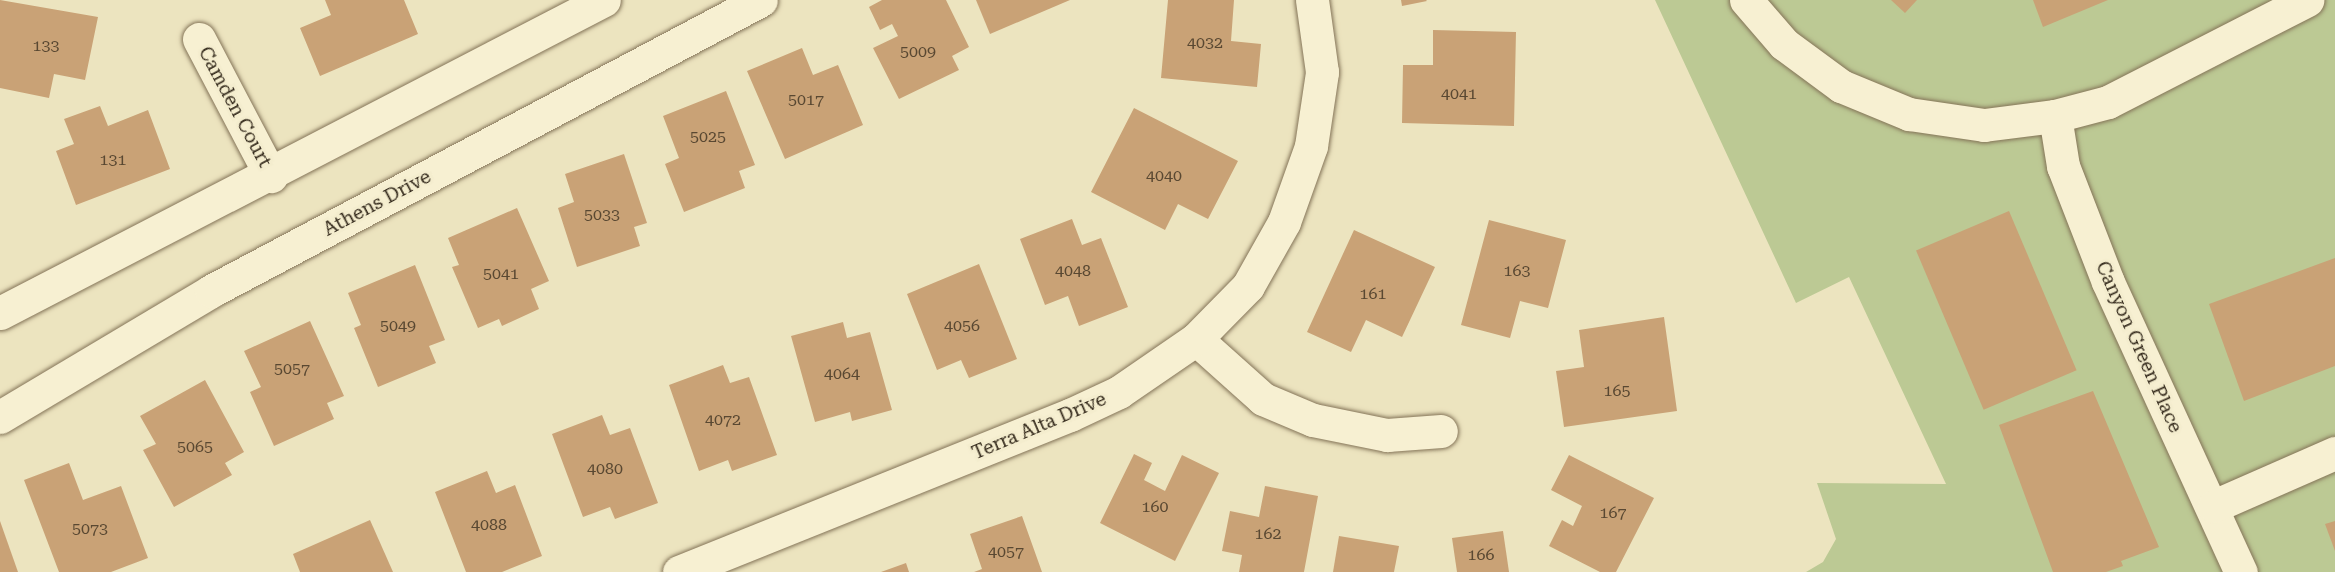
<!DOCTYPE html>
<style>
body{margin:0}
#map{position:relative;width:2335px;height:572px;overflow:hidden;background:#ece4bf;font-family:"Roboto Serif",serif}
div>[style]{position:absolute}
.green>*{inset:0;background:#bcc994}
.building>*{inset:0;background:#c9a276;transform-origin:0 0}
.roads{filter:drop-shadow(0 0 2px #847458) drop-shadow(0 0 2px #847458)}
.street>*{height:33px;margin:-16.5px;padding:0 16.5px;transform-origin:16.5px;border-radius:16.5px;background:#f7f0d2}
span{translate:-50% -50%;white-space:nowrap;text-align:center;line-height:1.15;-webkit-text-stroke:6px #f4edce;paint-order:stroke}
.number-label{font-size:16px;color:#594832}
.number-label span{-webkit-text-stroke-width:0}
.street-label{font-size:19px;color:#342a1c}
</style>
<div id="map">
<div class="green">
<i style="clip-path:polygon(1655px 0,2335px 0,2335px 572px,1806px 572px,1823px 562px,1836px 539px,1817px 483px,1946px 484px,1849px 277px,1796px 303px)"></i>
</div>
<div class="building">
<i style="clip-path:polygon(0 0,98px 17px,85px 80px,54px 74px,49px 98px,0 88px)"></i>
<i style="clip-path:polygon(325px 0,404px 0,418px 34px,320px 76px,300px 28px,331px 15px)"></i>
<i style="clip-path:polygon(882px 0,946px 0,969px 47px,952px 56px,959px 70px,899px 99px,873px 48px,898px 36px,892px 24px,880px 30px,869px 7px)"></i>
<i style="clip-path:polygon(976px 0,1070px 0,990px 34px)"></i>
<i style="clip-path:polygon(1168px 0,1234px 0,1231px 41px,1261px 44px,1257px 87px,1161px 78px)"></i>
<i style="clip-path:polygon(1401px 0,1426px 0,1427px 1px,1402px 6px)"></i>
<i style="clip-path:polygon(1891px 0,1917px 0,1905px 13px)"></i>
<i style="clip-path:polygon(2033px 0,2108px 0,2043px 27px)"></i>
<i style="clip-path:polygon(1433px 30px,1516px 32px,1514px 126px,1402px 123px,1403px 65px,1433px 65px)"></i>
<i style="clip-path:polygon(802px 48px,813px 75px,838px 65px,863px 125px,785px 159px,747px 71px)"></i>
<i style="clip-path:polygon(726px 91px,755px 165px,739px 171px,745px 188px,684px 212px,665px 164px,679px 158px,663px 116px)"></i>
<i style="clip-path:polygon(100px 106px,108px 126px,148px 110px,170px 169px,76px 205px,56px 151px,74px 144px,64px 119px)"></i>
<i style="clip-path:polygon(1134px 108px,1238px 161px,1208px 219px,1178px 204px,1165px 230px,1091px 192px)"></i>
<i style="clip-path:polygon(624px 154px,647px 223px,634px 227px,640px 246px,577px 267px,558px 208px,574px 202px,565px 174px)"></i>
<i style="clip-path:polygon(517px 208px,549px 281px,531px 289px,539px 309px,502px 326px,499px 319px,478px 328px,452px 267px,459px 265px,448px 238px)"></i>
<i style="left:2009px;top:211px;width:173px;height:101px;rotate:67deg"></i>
<i style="clip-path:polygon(1072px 219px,1082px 245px,1101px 238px,1128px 307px,1079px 326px,1068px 296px,1045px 305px,1020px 239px)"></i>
<i style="clip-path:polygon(1489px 220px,1566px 240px,1548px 308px,1520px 301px,1510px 338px,1461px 325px)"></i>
<i style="clip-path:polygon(1354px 230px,1435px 267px,1402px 337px,1366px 320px,1351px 352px,1307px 332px)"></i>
<i style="clip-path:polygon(2335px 258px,2335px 366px,2244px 401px,2209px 304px)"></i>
<i style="clip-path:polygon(979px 264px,1017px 359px,969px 378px,961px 360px,937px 370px,907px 294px)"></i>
<i style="clip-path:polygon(415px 265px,445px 340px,429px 346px,436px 363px,378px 387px,354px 328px,361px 325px,348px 293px)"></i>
<i style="clip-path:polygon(1664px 317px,1677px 411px,1564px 427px,1556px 371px,1584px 367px,1579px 330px)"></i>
<i style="clip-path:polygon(310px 321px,344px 396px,327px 403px,334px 419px,274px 446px,250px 392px,261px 387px,244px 351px)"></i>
<i style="clip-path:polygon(843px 322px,847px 338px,870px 332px,892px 410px,852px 421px,850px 412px,815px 422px,791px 336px)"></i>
<i style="clip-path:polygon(723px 365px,730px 383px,749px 377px,777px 455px,732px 471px,728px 460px,699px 471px,669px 385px)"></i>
<i style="clip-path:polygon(205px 380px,244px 452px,225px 463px,232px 475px,174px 507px,143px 450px,156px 444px,140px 416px)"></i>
<i style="clip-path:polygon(2093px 391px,2159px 547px,2121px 561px,2123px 566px,2106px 572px,2053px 572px,1999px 425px)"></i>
<i style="clip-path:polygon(602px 415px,610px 435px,630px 428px,658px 503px,615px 519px,610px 507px,583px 517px,552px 434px)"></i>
<i style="clip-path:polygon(1134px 454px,1152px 463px,1144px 480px,1165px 491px,1182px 455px,1219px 473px,1175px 561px,1100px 523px)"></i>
<i style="clip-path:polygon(1569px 455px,1654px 498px,1616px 572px,1600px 572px,1549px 546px,1562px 520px,1573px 526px,1582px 506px,1551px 490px)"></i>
<i style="clip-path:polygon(69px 463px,83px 500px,121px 486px,148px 558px,111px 572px,59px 572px,24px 480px)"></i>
<i style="clip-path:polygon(487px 471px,496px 493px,515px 485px,542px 556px,502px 572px,466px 572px,435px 492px)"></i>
<i style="clip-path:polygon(1265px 486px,1318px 496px,1304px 572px,1239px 572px,1242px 555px,1222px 551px,1230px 511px,1259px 517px)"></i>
<i style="clip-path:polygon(1022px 516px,1042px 572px,974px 572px,982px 569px,970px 534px)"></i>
<i style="clip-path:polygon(370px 520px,393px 572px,300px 572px,293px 554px)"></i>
<i style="clip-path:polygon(0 521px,18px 572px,0 572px)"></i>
<i style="clip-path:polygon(2335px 521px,2335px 551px,2325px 524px)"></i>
<i style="clip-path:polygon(1503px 531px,1509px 572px,1457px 572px,1452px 538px)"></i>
<i style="clip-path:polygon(1339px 536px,1399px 546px,1394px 572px,1333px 572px)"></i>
<i style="clip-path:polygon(906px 563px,909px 572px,881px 572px)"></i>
</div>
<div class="roads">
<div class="street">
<i style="left:1746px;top:0;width:58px;rotate:49.2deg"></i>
<i style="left:1784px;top:44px;width:71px;rotate:36.4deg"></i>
<i style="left:1841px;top:86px;width:74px;rotate:22.4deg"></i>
<i style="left:1909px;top:114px;width:76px;rotate:8.3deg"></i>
<i style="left:1984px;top:125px;width:72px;rotate:-7.2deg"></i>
<i style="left:2055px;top:116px;width:55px;rotate:-14.8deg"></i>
<i style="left:2108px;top:102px;width:224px;rotate:-27.1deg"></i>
<i style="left:199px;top:39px;width:155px;rotate:62.3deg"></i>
<i style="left:2055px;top:116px;width:51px;rotate:80.9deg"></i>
<i style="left:2063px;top:166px;width:124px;rotate:68.8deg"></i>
<i style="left:2108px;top:282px;width:319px;rotate:65.4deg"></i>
<i style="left:0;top:313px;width:680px;rotate:-27.39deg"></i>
<i style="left:1196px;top:339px;width:90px;rotate:41.8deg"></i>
<i style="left:1263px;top:399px;width:54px;rotate:22.8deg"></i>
<i style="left:1313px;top:420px;width:76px;rotate:11.5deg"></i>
<i style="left:1387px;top:435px;width:54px;rotate:-4.2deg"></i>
<i style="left:0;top:417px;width:246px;rotate:-30.8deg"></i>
<i style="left:211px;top:291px;width:622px;rotate:-27.88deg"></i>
<i style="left:2214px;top:506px;width:132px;rotate:-23.7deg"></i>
<i style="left:679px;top:572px;width:421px;rotate:-21.9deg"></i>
<i style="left:1070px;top:415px;width:54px;rotate:-25.1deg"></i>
<i style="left:1119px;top:392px;width:93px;rotate:-34.5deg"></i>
<i style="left:1196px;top:339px;width:74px;rotate:-45.5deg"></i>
<i style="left:1248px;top:286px;width:73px;rotate:-60.6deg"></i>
<i style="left:1284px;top:222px;width:81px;rotate:-70.4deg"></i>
<i style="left:1311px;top:146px;width:75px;rotate:-81.5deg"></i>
<i style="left:1322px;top:72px;width:73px;rotate:-97.9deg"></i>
</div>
</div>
<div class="number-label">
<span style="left:1205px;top:43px">4032</span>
<span style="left:46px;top:46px">133</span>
<span style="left:918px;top:52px">5009</span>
<span style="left:1459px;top:94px">4041</span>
<span style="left:806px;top:100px">5017</span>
<span style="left:708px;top:137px">5025</span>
<span style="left:113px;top:160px">131</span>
<span style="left:1164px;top:176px">4040</span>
<span style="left:602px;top:215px">5033</span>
<span style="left:1073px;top:271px">4048</span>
<span style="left:1517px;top:271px">163</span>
<span style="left:501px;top:274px">5041</span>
<span style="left:1373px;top:294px">161</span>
<span style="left:398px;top:326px">5049</span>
<span style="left:962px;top:326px">4056</span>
<span style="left:292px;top:369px">5057</span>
<span style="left:842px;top:374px">4064</span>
<span style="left:1617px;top:391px">165</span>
<span style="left:723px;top:420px">4072</span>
<span style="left:195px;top:447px">5065</span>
<span style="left:605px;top:469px">4080</span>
<span style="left:1155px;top:507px">160</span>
<span style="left:1613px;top:513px">167</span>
<span style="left:489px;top:525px">4088</span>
<span style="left:90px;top:529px">5073</span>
<span style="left:1268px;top:534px">162</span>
<span style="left:1006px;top:552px">4057</span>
<span style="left:1481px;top:555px">166</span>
</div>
<div class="street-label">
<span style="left:235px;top:107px;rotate:62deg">Camden Court</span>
<span style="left:377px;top:203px;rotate:-28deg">Athens Drive</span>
<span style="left:2139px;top:347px;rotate:66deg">Canyon Green Place</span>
<span style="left:1039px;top:426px;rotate:-23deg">Terra Alta Drive</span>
</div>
</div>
